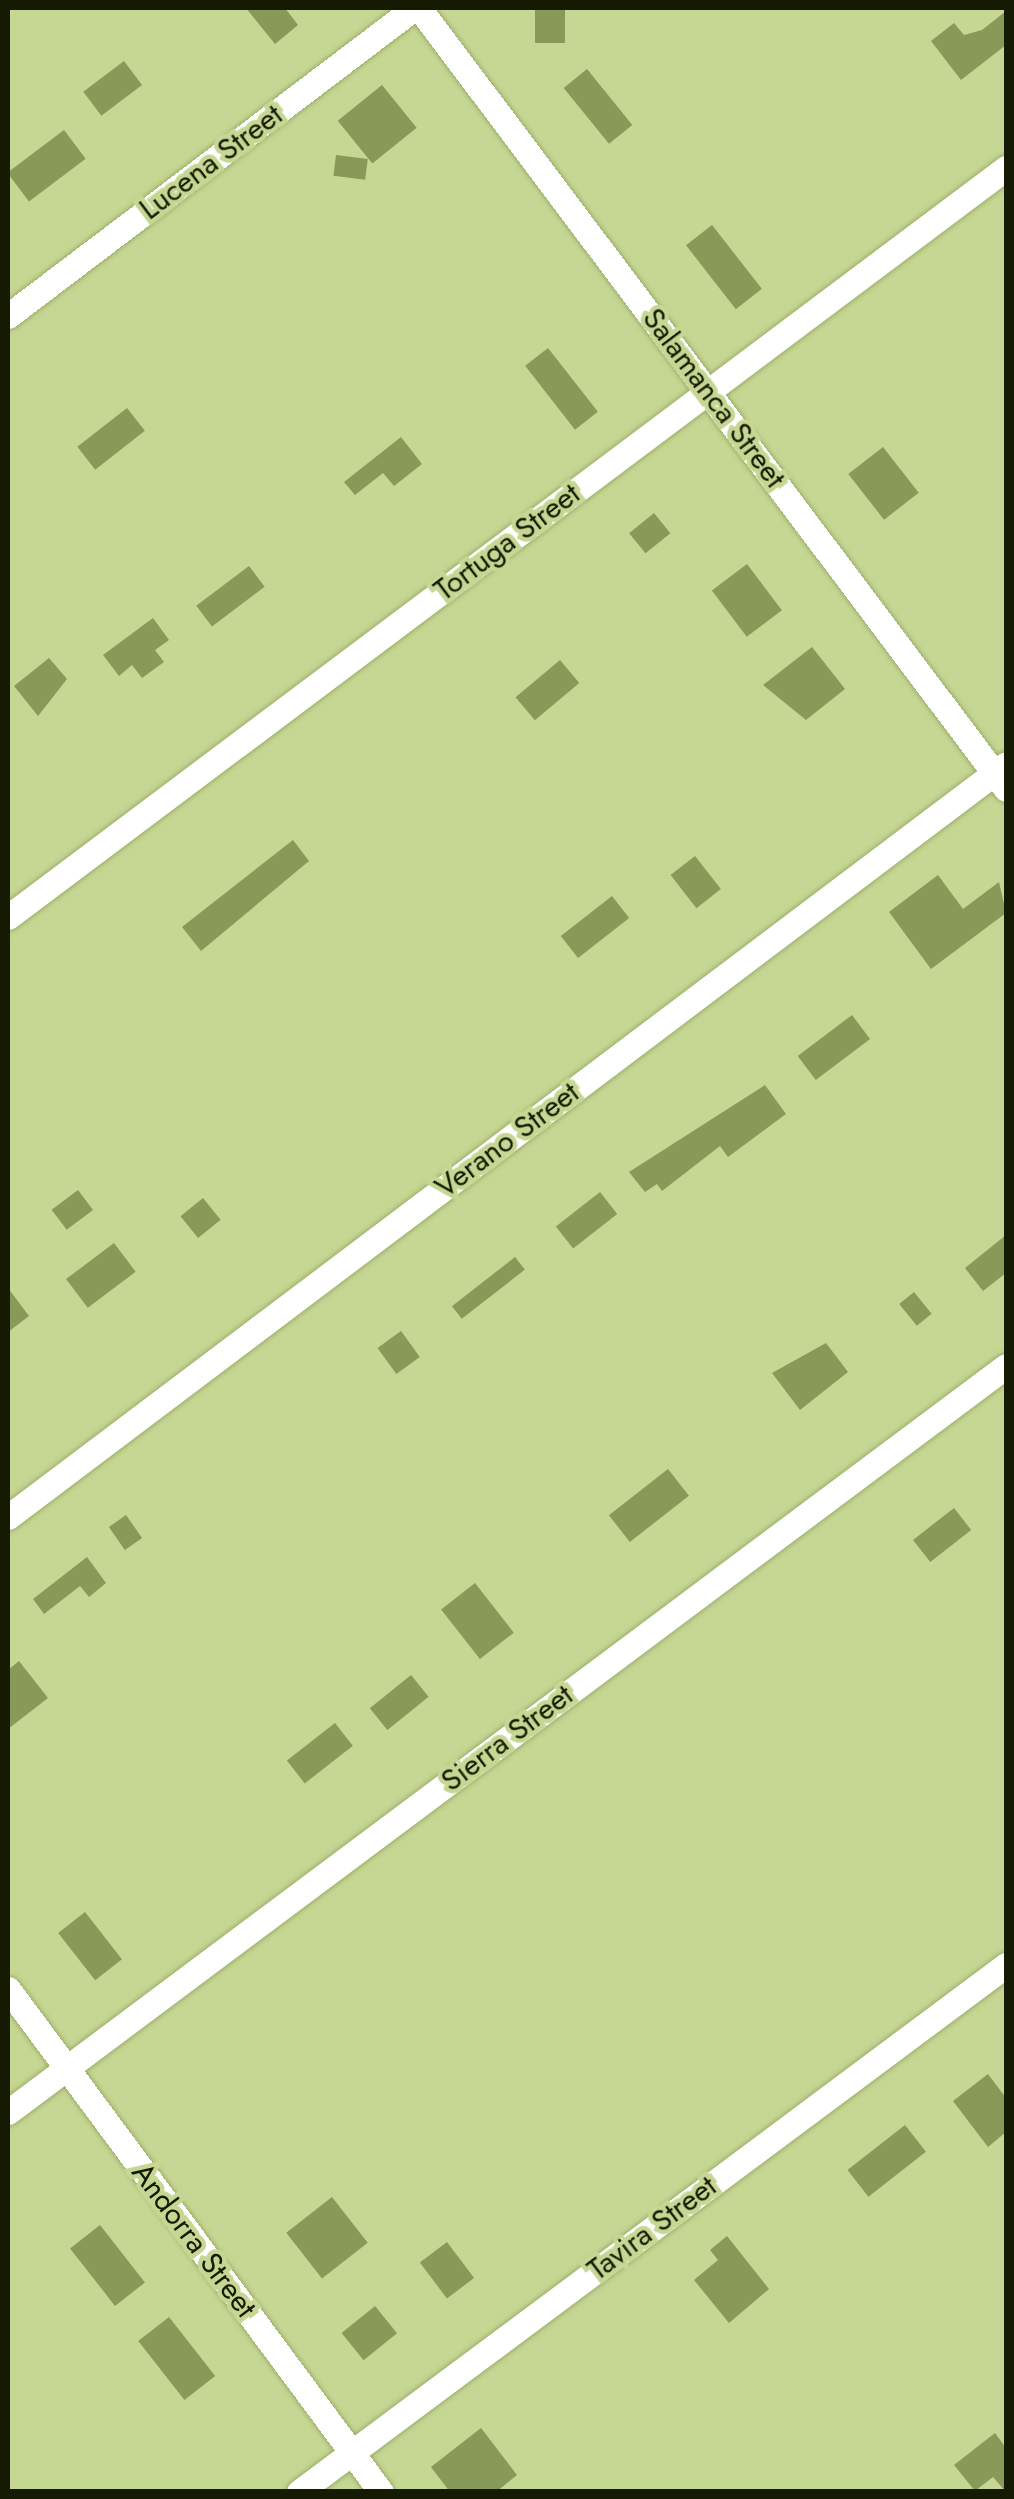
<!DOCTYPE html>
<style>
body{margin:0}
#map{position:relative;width:1014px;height:2499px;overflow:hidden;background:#c5d793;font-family:Jost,sans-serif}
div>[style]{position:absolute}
.building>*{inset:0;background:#899957;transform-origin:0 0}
.roads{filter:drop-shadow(0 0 2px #9dae6b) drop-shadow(0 0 2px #9dae6b)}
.minor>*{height:25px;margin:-12.5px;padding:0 12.5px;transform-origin:12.5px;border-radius:12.5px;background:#fff}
span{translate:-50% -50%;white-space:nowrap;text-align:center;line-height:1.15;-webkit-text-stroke:9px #c5d793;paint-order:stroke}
.street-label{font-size:30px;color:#151b02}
.frame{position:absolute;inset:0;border:10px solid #151b02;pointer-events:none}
</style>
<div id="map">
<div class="building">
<i style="clip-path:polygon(246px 8px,285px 8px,298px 25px,275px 44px)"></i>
<i style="left:535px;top:8px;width:30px;height:35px"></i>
<i style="clip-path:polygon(1006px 11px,1006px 45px,961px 80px,931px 41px,954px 23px,964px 35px,982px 30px)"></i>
<i style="left:124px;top:61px;width:30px;height:51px;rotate:53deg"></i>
<i style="left:587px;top:69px;width:72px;height:30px;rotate:51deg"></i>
<i style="left:382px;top:85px;width:55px;height:57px;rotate:51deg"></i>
<i style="left:64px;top:130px;width:36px;height:71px;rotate:53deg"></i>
<i style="left:336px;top:155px;width:32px;height:21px;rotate:7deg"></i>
<i style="left:712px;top:225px;width:81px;height:33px;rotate:52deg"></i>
<i style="left:548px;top:348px;width:81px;height:29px;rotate:52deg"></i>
<i style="left:127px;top:408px;width:29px;height:63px;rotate:52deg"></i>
<i style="clip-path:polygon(401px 437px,422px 464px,394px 486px,383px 473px,355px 495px,344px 482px)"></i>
<i style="left:883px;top:447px;width:58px;height:44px;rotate:52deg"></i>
<i style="left:654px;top:513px;width:26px;height:32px;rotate:51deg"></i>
<i style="left:747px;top:564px;width:58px;height:44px;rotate:53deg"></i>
<i style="left:249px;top:566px;width:26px;height:66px;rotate:53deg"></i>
<i style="clip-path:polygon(153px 618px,169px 640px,155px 650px,164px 662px,142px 678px,132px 665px,119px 676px,103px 655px)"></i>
<i style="clip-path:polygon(812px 647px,845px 689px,806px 720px,763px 685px)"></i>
<i style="clip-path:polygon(49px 658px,67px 679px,38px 716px,14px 686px)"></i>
<i style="left:560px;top:660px;width:30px;height:58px;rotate:50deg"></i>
<i style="clip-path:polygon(293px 840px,309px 861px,201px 951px,182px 927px)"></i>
<i style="left:695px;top:856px;width:42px;height:31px;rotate:52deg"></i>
<i style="clip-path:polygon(938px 875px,963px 909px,999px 882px,1006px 913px,931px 969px,889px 912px)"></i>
<i style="left:612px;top:896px;width:28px;height:65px;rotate:52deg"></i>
<i style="left:852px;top:1015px;width:30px;height:68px;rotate:53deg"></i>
<i style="clip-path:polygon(765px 1085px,786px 1114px,728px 1157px,720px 1146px,662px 1191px,657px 1184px,645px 1192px,629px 1172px)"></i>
<i style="left:78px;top:1190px;width:25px;height:33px;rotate:53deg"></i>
<i style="left:600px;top:1192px;width:28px;height:56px;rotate:52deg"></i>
<i style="left:203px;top:1198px;width:28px;height:29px;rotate:51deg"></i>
<i style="clip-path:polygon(1006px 1235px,1006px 1273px,983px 1291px,965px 1268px)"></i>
<i style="left:114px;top:1243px;width:36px;height:60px;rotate:53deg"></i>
<i style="left:515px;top:1257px;width:16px;height:80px;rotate:52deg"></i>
<i style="clip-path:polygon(8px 1288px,29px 1316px,8px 1332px)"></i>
<i style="left:914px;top:1292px;width:28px;height:19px;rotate:51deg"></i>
<i style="left:401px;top:1331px;width:32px;height:29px;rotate:54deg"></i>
<i style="clip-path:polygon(826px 1343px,848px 1372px,800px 1410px,772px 1373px)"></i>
<i style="left:668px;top:1469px;width:34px;height:75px;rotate:52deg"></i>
<i style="left:954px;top:1508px;width:28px;height:52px;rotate:52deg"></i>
<i style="left:126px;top:1515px;width:28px;height:21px;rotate:55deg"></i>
<i style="clip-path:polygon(87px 1557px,106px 1583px,89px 1597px,80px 1586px,44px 1614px,33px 1599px)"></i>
<i style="left:475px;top:1583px;width:63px;height:43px;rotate:52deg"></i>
<i style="clip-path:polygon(19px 1661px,48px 1698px,8px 1729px,8px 1670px)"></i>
<i style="left:411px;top:1675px;width:28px;height:53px;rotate:51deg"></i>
<i style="left:335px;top:1723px;width:29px;height:61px;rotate:52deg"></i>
<i style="left:85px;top:1912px;width:60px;height:34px;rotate:52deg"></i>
<i style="clip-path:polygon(988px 2074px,1006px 2098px,1006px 2132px,988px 2147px,953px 2101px)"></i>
<i style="left:905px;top:2125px;width:34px;height:73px;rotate:52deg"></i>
<i style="left:332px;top:2197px;width:58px;height:58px;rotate:52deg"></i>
<i style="left:100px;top:2225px;width:73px;height:38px;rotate:52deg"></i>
<i style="clip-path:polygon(727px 2236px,769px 2289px,729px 2323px,694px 2280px,718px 2260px,710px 2250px)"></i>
<i style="left:447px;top:2242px;width:45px;height:34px;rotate:53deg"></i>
<i style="left:375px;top:2306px;width:35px;height:43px;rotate:51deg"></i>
<i style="left:169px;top:2317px;width:75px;height:39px;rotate:52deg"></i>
<i style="clip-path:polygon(481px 2428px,517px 2475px,496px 2492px,450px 2492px,431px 2467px)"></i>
<i style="clip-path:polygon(995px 2433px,1006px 2448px,1006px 2492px,993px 2477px,975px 2491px,954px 2465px)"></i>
</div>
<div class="roads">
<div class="minor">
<i style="left:419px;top:8px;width:977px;rotate:53.07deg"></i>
<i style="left:8px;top:316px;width:510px;rotate:-37.18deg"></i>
<i style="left:8px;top:917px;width:1248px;rotate:-36.89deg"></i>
<i style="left:8px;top:1517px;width:1250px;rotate:-37.03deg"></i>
<i style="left:8px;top:1989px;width:626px;rotate:53.44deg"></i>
<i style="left:8px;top:2112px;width:1246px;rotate:-36.78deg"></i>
<i style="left:299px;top:2492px;width:882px;rotate:-36.7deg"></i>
</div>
</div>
<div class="street-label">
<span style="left:211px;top:162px;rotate:-37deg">Lucena Street</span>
<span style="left:714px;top:398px;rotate:53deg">Salamanca Street</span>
<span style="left:507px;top:542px;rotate:-37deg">Tortuga Street</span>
<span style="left:507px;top:1140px;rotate:-37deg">Verano Street</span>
<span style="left:507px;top:1738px;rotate:-37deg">Sierra Street</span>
<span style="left:652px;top:2228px;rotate:-37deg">Tavira Street</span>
<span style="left:194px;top:2240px;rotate:53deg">Andorra Street</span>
</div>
<div class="frame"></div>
</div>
